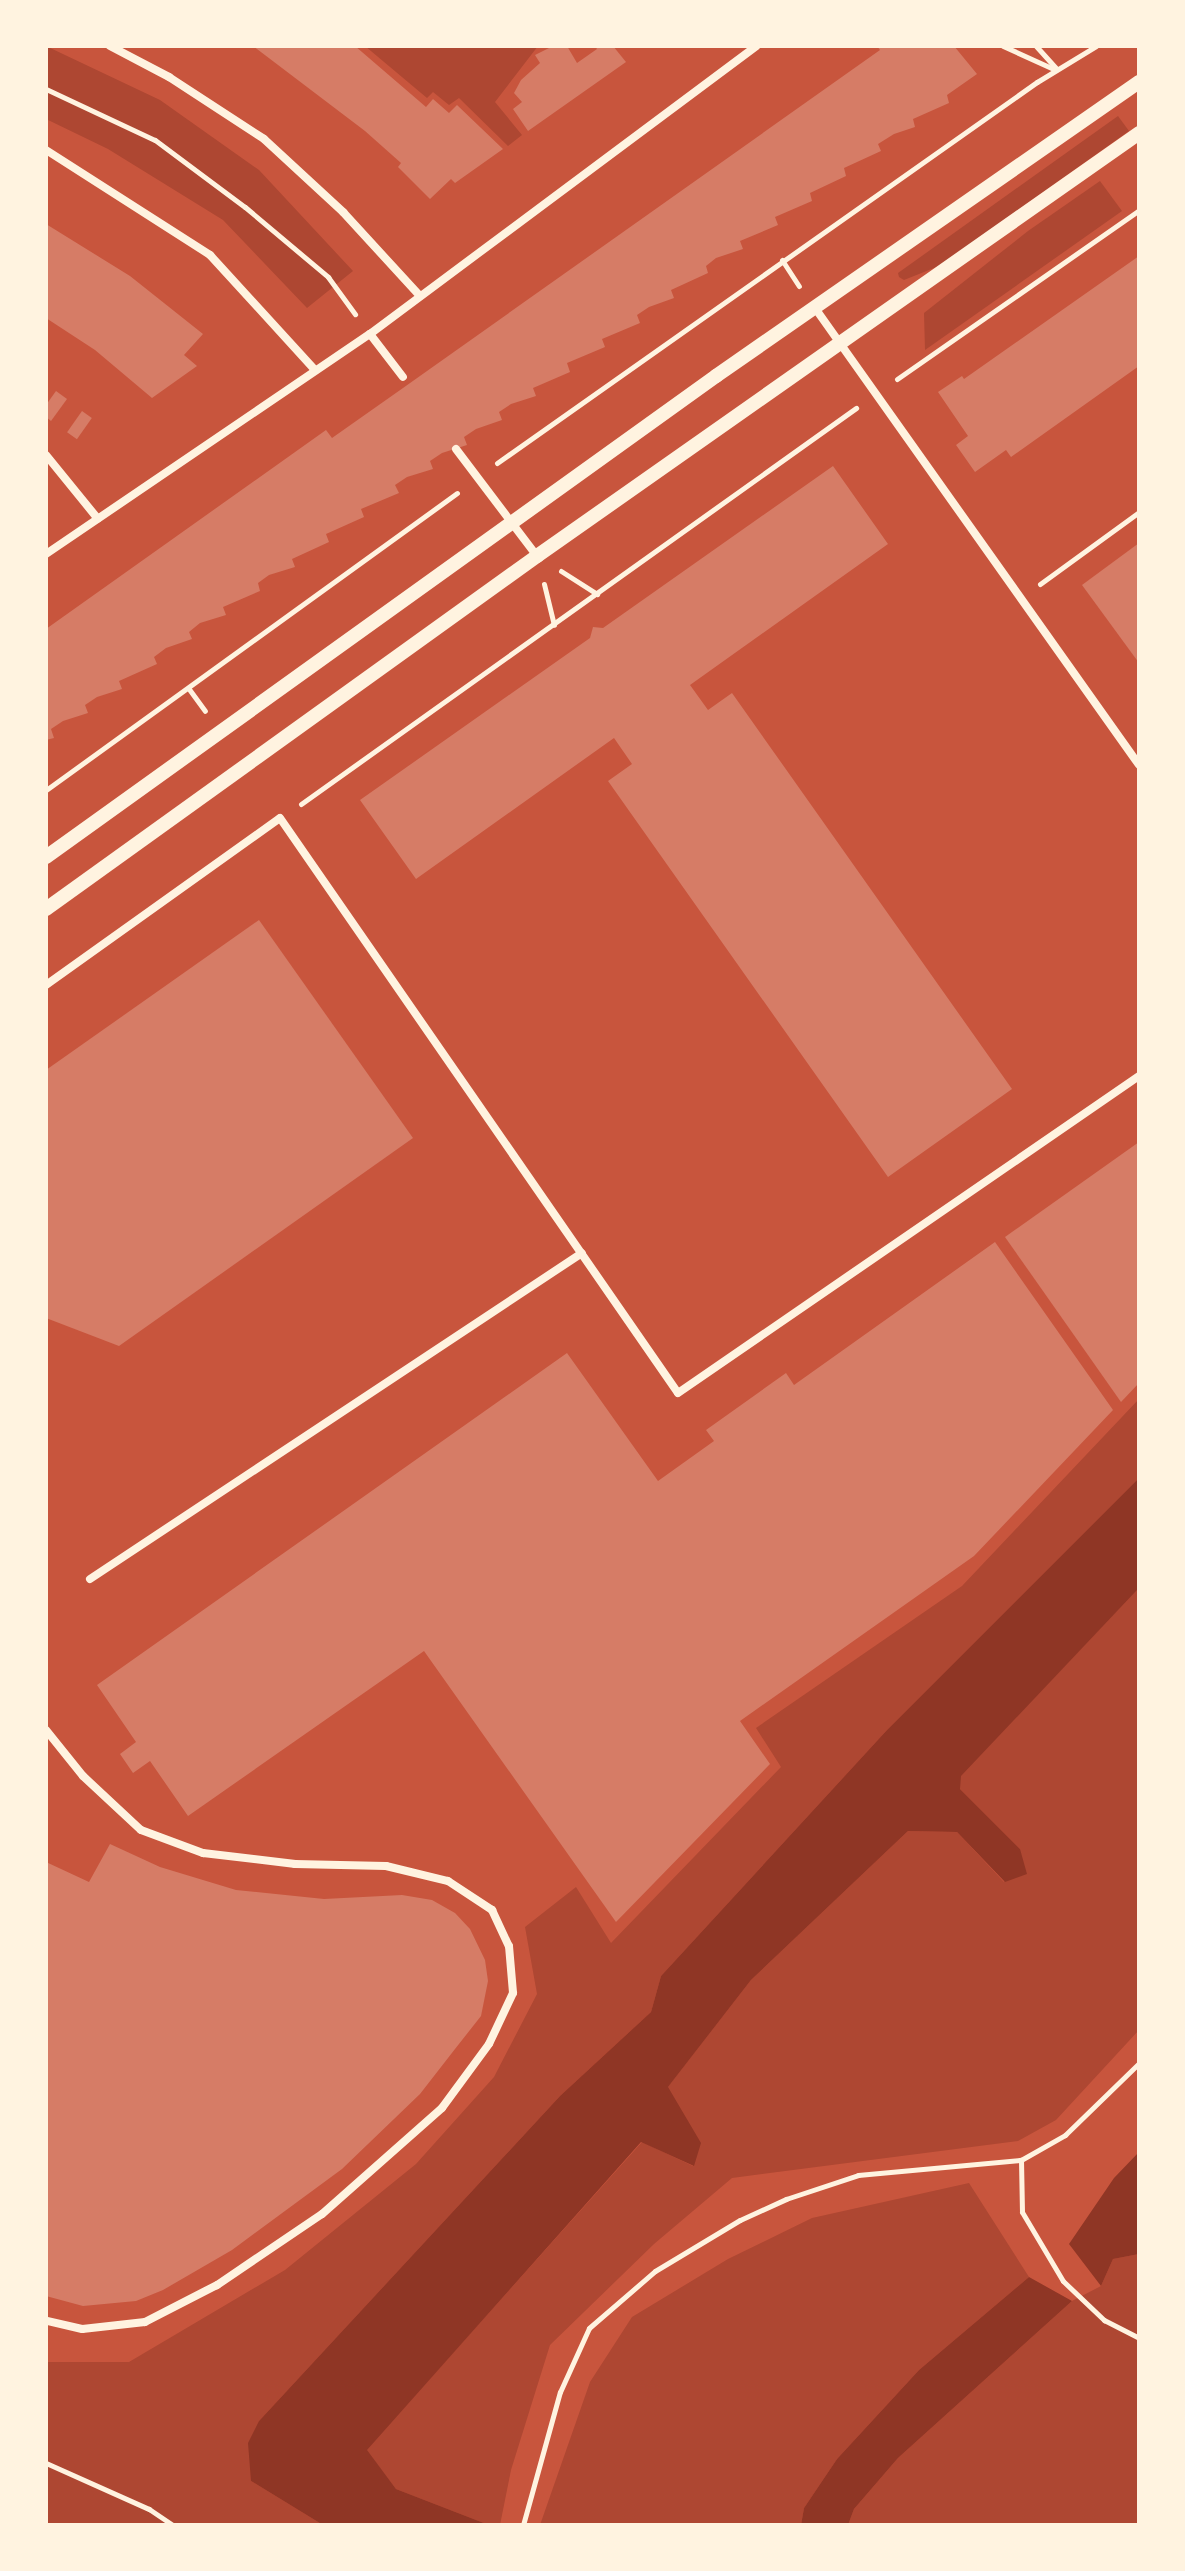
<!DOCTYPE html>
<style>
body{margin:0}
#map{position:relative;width:1185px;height:2571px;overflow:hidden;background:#c8553d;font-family:Roboto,sans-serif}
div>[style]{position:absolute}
.green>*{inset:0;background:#ae4732}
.water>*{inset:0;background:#8f3625}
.building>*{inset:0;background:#d67c66;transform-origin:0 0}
.path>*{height:5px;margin:-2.5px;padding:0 2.5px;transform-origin:2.5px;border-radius:2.5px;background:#fff3e0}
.minor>*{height:8px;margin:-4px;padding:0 4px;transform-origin:4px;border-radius:4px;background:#fff3e0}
.tertiary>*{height:14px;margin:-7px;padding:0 7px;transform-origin:7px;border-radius:7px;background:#fff3e0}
span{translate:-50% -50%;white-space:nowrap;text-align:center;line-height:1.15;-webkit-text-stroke:6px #fff3e0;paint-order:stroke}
.frame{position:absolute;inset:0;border:48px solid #fff3e0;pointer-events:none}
</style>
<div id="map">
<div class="green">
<i style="clip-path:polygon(46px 46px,160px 100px,259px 170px,353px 271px,307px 308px,223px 220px,108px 149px,46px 119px)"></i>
<i style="clip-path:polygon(365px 46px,538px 46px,495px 102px,522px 135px,508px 146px,459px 98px,449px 105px,433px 92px,427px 98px)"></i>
<i style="clip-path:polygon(1118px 116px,1129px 131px,939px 266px,904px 280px,899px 277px,898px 273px)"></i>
<i style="clip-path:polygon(1100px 181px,1122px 211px,925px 350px,924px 313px,1028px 231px)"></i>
<i style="clip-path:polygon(1139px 1399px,1139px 1478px,887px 1730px,661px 1976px,651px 2012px,560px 2096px,259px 2421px,251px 2481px,323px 2525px,46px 2525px,46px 2362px,129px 2362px,285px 2270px,416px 2164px,494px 2077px,537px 1994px,525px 1927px,576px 1887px,611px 1943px,781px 1767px,756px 1728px,962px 1586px)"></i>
<i style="clip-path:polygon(1139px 1588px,1139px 2030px,1056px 2120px,1018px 2141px,732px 2178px,654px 2244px,550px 2345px,511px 2470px,500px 2525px,489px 2525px,396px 2489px,366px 2450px,642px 2142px,693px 2166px,700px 2143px,667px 2088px,751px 1980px,908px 1831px,957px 1832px,1004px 1882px,1020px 1849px,960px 1789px,960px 1776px)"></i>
<i style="clip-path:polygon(969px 2183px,1029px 2277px,919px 2370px,837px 2459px,804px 2508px,801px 2525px,540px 2525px,590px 2382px,632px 2317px,728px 2259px,812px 2218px)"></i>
<i style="clip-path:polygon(1139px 2254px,1139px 2525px,848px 2525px,854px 2509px,898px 2458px,1072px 2301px,1101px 2286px,1113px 2259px)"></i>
</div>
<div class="water">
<i style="clip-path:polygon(1139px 1478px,1139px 1588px,961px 1776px,960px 1789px,1020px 1849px,1027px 1874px,1005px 1882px,957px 1832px,908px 1831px,751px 1980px,668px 2087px,701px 2143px,694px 2166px,641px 2142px,367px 2450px,396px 2489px,489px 2525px,323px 2525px,251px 2481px,248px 2443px,259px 2421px,560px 2096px,651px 2012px,661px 1976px,887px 1730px)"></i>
<i style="clip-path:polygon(1139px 2152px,1139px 2254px,1113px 2259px,1101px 2286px,1069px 2244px,1114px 2178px)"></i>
<i style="clip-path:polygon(1029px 2277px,1072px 2301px,898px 2458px,854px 2509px,848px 2525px,801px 2525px,804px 2508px,837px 2459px,919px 2370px)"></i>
</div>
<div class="building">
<i style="clip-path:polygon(253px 46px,355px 46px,426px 107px,433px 99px,449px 113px,457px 105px,503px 149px,455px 183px,451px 179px,430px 199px,398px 167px,401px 163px,365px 131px)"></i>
<i style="clip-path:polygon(553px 46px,567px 46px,577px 63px,597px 49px,595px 46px,613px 46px,626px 62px,528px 131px,513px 109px,522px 102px,514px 93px,521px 80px,540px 63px,535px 55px)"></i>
<i style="clip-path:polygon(877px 46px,954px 46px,977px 74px,947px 95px,949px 103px,913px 119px,915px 127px,894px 134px,878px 144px,881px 151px,844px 168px,846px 176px,810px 193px,812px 201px,775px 217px,778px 225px,740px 241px,743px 249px,716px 258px,706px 266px,708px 273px,671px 290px,674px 298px,649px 307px,637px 315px,640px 323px,602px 339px,605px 347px,567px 363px,570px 372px,533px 388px,536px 396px,511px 404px,499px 412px,502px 420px,476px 429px,464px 437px,467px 445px,442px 453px,430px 461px,433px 469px,407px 477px,395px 485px,399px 493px,361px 509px,364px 517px,326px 534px,329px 542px,292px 559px,295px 567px,269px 575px,258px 583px,260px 591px,223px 607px,226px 615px,200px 623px,189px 632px,192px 639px,166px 648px,154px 657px,157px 664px,119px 681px,122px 689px,97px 697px,85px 705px,88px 713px,63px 721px,51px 729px,54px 738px,46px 740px,46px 629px,326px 430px,332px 438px,403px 388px,880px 50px)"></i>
<i style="clip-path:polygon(46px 224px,130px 276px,203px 334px,184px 355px,197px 366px,152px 398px,95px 350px,46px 318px)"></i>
<i style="clip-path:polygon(1139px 256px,1139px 366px,1011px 457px,1006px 450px,975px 472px,956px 445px,968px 436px,938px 392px,962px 376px,964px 379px)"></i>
<i style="clip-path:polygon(56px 391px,67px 399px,51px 421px,46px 417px,46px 405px)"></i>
<i style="left:82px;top:411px;width:12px;height:26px;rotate:35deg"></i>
<i style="clip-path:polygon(833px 466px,888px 544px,690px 685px,708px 710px,732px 693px,1012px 1089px,888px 1177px,608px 781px,632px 764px,614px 738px,416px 879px,360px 800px,590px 638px,593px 627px,603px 628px)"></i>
<i style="clip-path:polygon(1139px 543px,1139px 663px,1082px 585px)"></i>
<i style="clip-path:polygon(259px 920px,413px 1138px,119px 1346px,46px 1318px,46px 1070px)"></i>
<i style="clip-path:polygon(1139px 1142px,1139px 1383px,1121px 1402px,1005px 1237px)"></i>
<i style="clip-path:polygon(995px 1242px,1113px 1410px,974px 1556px,740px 1721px,770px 1764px,616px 1922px,424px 1651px,188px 1816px,150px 1761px,133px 1773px,120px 1754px,136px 1742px,97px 1685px,567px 1353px,658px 1481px,714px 1441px,706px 1430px,786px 1373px,794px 1385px)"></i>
<i style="clip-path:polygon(110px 1844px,160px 1867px,236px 1890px,324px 1899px,402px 1895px,432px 1900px,455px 1913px,470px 1929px,485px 1960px,488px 1981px,481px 2016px,455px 2049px,420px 2094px,342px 2169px,232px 2250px,163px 2290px,136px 2301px,83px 2306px,46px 2296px,46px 1862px,89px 1882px)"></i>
</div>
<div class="path">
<i style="left:1003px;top:46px;width:58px;rotate:24.4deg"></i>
<i style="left:1036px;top:46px;width:31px;rotate:48deg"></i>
<i style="left:46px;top:89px;width:120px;rotate:25.1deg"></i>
<i style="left:155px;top:140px;width:112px;rotate:36.7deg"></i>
<i style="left:245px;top:207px;width:109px;rotate:40.1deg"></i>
<i style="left:328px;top:277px;width:46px;rotate:53.9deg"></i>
<i style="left:782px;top:260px;width:31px;rotate:57deg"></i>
<i style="left:897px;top:379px;width:295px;rotate:-34.9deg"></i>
<i style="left:497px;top:463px;width:661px;rotate:-35.21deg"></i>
<i style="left:1037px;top:82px;width:69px;rotate:-31.4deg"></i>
<i style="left:561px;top:571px;width:43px;rotate:32.6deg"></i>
<i style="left:544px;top:584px;width:42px;rotate:76.3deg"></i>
<i style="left:1040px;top:584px;width:122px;rotate:-36deg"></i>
<i style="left:189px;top:689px;width:27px;rotate:54deg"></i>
<i style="left:46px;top:790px;width:507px;rotate:-35.85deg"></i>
<i style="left:301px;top:804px;width:682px;rotate:-35.51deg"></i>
<i style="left:1021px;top:2160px;width:52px;rotate:88.9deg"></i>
<i style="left:1022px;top:2212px;width:80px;rotate:59.3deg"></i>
<i style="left:1063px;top:2281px;width:57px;rotate:43.6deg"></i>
<i style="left:1104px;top:2320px;width:39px;rotate:27deg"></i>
<i style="left:46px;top:2463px;width:113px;rotate:24.1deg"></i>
<i style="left:149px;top:2509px;width:29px;rotate:34deg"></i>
<i style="left:523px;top:2525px;width:138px;rotate:-74.5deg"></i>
<i style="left:560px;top:2392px;width:70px;rotate:-65.6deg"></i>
<i style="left:589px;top:2328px;width:87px;rotate:-40.8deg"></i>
<i style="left:655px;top:2271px;width:99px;rotate:-31deg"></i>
<i style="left:740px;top:2220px;width:51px;rotate:-24.5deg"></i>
<i style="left:786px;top:2199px;width:76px;rotate:-18.4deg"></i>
<i style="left:858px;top:2175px;width:164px;rotate:-5.3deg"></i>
<i style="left:1021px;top:2160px;width:51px;rotate:-29.6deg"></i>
<i style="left:1065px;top:2135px;width:103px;rotate:-44.2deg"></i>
</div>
<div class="minor">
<i style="left:110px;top:46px;width:67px;rotate:27.7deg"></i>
<i style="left:169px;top:77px;width:113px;rotate:33.1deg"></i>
<i style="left:264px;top:139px;width:108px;rotate:42.7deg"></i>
<i style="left:343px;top:212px;width:114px;rotate:47.5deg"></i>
<i style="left:46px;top:150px;width:195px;rotate:32.6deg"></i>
<i style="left:210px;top:255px;width:154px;rotate:47.6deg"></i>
<i style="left:815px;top:308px;width:560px;rotate:54.66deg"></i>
<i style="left:370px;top:334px;width:54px;rotate:52.5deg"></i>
<i style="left:456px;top:449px;width:134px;rotate:52.9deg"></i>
<i style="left:46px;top:455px;width:82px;rotate:50.9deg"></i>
<i style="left:46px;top:554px;width:392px;rotate:-34.2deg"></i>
<i style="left:370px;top:334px;width:482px;rotate:-36.7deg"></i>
<i style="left:46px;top:985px;width:287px;rotate:-35.5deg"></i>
<i style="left:280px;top:818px;width:699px;rotate:55.31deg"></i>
<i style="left:678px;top:1393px;width:559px;rotate:-34.51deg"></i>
<i style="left:90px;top:1579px;width:590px;rotate:-33.53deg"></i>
<i style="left:46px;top:1730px;width:59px;rotate:51.2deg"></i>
<i style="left:83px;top:1776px;width:79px;rotate:43deg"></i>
<i style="left:141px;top:1830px;width:66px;rotate:20.4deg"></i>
<i style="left:203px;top:1853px;width:93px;rotate:6.8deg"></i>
<i style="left:295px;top:1864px;width:91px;rotate:1.3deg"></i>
<i style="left:386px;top:1866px;width:64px;rotate:13.6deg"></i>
<i style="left:448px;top:1881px;width:53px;rotate:33.4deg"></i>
<i style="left:492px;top:1910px;width:40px;rotate:65deg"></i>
<i style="left:509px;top:1946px;width:47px;rotate:85.1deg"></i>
<i style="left:513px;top:1993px;width:56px;rotate:115.2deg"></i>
<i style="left:489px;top:2044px;width:79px;rotate:126.3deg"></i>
<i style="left:442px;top:2108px;width:160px;rotate:138.5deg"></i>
<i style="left:322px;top:2214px;width:127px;rotate:145.9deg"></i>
<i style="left:217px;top:2285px;width:81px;rotate:152.8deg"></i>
<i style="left:145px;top:2322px;width:63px;rotate:173.7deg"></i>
<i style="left:82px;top:2329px;width:37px;rotate:-167deg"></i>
</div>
<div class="tertiary">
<i style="left:46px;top:857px;width:825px;rotate:-35.67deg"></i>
<i style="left:716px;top:376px;width:515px;rotate:-34.8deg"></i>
<i style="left:46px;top:909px;width:605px;rotate:-35.71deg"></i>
<i style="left:537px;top:556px;width:736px;rotate:-35.09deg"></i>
</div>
<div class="frame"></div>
</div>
